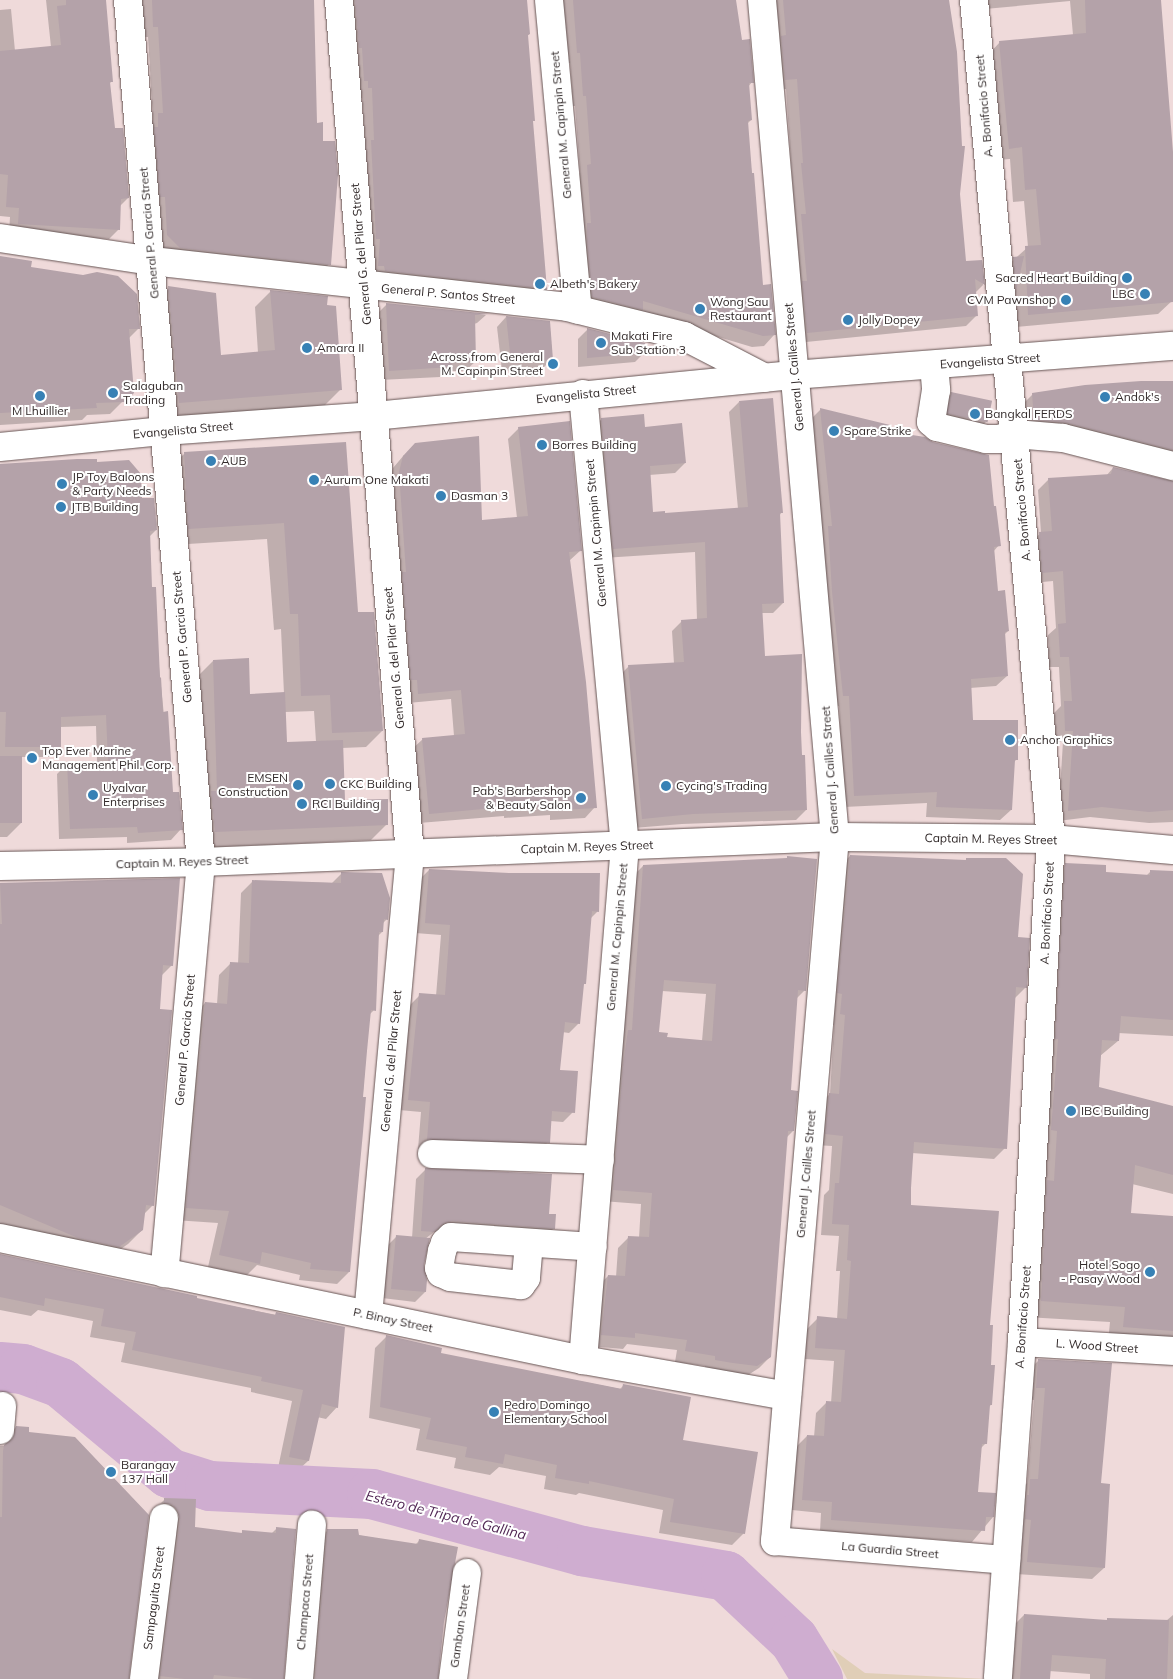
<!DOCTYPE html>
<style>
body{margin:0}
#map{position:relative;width:1173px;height:1679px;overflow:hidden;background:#efdada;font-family:Mulish,sans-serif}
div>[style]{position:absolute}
.green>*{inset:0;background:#e0ceb7}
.shadow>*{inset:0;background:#0003}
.river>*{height:50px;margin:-25px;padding:0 25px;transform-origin:25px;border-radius:25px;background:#cfadd0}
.building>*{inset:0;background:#b4a2a9;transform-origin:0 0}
.roads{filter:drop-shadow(0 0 1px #675655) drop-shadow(0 0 1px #675655)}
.minor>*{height:28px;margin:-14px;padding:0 14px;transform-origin:14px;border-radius:14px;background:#fff}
.major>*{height:28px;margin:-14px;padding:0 14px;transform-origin:14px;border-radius:14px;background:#fff}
.dots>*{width:14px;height:14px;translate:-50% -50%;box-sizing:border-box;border:2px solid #fff;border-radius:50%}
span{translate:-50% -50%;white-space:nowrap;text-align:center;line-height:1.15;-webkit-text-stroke:4px #fff;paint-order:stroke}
.street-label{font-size:12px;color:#332b2b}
.poi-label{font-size:12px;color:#332b2b}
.right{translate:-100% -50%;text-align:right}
.left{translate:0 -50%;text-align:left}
.water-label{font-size:14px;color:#512754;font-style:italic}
</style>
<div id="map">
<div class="green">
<i style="clip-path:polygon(832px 1649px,865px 1673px,987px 1679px,847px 1679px)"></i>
</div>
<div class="shadow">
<i style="clip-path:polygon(46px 0,105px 0,112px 81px,109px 84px,114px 129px,128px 198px,120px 206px,119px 229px,109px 239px,9px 233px,10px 217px,0 216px,0 10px,11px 9px,15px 51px,51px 47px)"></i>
<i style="clip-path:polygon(140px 0,312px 0,316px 124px,329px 264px,319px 275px,169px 258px,157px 246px,148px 124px,153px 120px,148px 37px,143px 37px)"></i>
<i style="clip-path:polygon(343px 0,526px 0,529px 34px,527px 37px,534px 120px,532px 122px,546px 289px,535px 299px,374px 281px,362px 98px,358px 98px)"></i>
<i style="clip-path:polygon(562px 0,735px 0,741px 41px,752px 82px,748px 87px,751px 120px,747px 124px,762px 286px,774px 335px,764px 346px,752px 347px,638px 313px,582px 308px,576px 176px,580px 173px,575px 106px,573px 106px,570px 63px,567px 63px)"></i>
<i style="clip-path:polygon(777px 0,948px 0,959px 91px,959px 194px,964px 263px,981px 261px,983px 285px,975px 293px,977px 315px,966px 326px,796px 343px,795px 222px,786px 89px,774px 90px,772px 6px)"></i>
<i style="clip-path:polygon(985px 0,1159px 0,1173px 161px,1173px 300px,1158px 314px,1016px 327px,1015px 291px,1002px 303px,999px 273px,1028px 247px,1024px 201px,1013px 202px,1010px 159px,997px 160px,988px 55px,1000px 42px,1073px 35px,1070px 1px,985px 9px)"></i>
<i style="clip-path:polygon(0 257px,30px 268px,139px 328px,128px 339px,132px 392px,110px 414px,87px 415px,82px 420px,0 425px)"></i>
<i style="clip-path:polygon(169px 288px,219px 357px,258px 353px,255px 307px,271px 291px,326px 306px,341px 389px,325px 405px,163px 419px,153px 304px)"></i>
<i style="clip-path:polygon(387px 304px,486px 315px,477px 323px,474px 324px,475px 362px,465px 371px,446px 371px,440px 377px,380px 380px,377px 314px)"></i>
<i style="clip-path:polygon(506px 317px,552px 359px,542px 369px,502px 371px,497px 327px)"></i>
<i style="clip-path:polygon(588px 329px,645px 352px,635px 362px,578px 367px,578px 339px)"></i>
<i style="clip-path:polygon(1173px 382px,1173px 471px,1019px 435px,1018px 409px,1033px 394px)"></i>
<i style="clip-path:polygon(952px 394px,986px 422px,981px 427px,944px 418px,947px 398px)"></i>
<i style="clip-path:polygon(739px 402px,782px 512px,779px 516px,783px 603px,773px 613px,761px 613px,763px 657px,801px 757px,806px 810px,796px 820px,682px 824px,633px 828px,619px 676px,629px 666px,674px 664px,672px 631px,682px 621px,697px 620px,695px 552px,603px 558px,591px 429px,602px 419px,643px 428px,685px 463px,675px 473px,649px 475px,652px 513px,664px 515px,738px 509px,729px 412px)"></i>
<i style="clip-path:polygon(821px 409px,892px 433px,993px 508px,999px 545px,993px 552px,997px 592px,1008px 631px,1004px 635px,1007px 676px,996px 686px,970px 688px,972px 721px,1017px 759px,1013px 763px,1011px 810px,1000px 820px,926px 817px,927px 803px,844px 807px,839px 706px,833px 707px,810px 420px)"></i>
<i style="clip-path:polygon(519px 428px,581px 550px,569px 561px,595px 807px,585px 818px,550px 820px,550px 815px,504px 818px,504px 816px,419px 823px,412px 749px,423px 739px,454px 736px,451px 699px,408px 703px,389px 484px,393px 468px,404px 455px,481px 521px,517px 518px,508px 439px)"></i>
<i style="clip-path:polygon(evenodd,345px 444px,357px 614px,382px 731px,366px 747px,342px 748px,343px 801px,387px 824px,371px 840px,199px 848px,197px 677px,213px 661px,249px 695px,284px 694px,281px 629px,274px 630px,267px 539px,172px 545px,168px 470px,184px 454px,345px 444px,314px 711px,316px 742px,286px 743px,285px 712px,314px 711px)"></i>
<i style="clip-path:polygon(96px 464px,141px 500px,156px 530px,149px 537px,151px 589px,172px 793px,181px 829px,171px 840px,127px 843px,127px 837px,59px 839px,57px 774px,68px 763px,97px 762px,96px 726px,60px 727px,60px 747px,49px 757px,21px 757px,22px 822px,7px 837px,0 837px,0 465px)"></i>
<i style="clip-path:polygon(1113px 468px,1173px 490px,1173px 822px,1149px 823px,1090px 817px,1058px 821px,1063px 742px,1055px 741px,1054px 713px,1061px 706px,1059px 667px,1049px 667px,1048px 635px,1056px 628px,1053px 581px,1032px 583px,1028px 544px,1041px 533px,1038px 490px,1049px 479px,1106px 476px)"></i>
<i style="clip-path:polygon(850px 856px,964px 861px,967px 859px,1017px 938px,1026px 987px,1014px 999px,1005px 1148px,994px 1159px,912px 1153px,909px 1206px,988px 1326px,991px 1405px,988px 1407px,986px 1443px,980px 1449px,977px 1493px,993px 1517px,972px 1542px,820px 1531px,821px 1513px,792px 1510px,796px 1447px,807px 1436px,814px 1437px,816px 1413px,827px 1402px,831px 1403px,834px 1361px,805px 1359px,807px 1329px,818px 1318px,837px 1319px,840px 1271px,836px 1271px,839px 1236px,821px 1235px,824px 1195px,829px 1190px,832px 1146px,815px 1145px,818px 1105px,830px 1094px,834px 1025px,830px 1025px,839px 867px)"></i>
<i style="clip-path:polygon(1066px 864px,1105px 873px,1146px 876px,1151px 871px,1173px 872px,1173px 1036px,1118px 1033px,1118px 1041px,1100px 1056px,1098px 1088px,1173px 1107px,1173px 1194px,1132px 1184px,1130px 1214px,1173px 1218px,1173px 1348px,1108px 1342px,1110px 1322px,1026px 1317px,1050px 880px)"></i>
<i style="clip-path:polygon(evenodd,643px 866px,805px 990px,796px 999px,790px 1092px,793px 1131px,786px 1138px,770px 1357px,759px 1368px,745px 1377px,704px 1371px,705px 1366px,675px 1362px,677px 1350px,627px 1344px,623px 1349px,590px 1346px,597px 1287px,608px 1276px,616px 1277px,618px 1248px,629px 1237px,639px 1238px,641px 1204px,602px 1201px,632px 877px,643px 866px,662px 991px,706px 994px,702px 1041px,666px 1038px,658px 1033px,662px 991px)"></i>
<i style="clip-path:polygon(429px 870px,598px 911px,590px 919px,579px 1023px,569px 1033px,562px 1032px,559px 1071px,573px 1112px,563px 1122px,550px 1121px,548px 1142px,538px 1152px,418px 1149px,421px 1112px,399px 1110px,410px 1005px,420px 995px,436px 996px,441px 935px,415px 933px,419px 880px)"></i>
<i style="clip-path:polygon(342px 873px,387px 919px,382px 924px,382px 932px,378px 936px,374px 1010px,369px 1015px,349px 1272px,337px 1284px,299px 1280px,300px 1275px,257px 1265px,247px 1275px,208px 1267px,218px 1223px,174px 1220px,193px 1015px,205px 1003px,217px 1004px,219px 975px,231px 963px,238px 964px,241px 893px,253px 881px,332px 883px)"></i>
<i style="clip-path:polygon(18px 883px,172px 965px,161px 976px,158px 1010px,153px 1205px,143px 1215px,142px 1230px,128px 1244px,105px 1260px,64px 1252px,0 1224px,0 884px)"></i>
<i style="clip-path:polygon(426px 1169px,547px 1215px,554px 1228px,544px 1238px,434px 1232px,425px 1239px,422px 1265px,425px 1292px,415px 1302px,382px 1298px,387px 1246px,397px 1236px,412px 1238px,416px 1179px)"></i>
<i style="clip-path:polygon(0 1255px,195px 1299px,344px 1328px,337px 1407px,326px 1419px,317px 1417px,308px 1461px,296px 1472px,278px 1468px,292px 1401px,251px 1392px,251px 1388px,121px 1362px,125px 1343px,90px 1337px,93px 1321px,38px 1310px,31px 1316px,0 1310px)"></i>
<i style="clip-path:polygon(387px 1336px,440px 1354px,620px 1389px,624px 1385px,681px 1441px,744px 1533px,732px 1545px,659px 1533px,663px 1510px,579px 1493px,576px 1495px,544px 1489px,546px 1476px,499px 1467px,490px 1475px,454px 1468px,456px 1458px,416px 1450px,420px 1429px,369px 1418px,375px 1348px)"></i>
<i style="clip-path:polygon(1039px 1360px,1100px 1484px,1104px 1568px,1092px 1579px,1016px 1574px,1019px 1492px,1027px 1483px,1034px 1400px,1025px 1399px,1027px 1372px)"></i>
<i style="clip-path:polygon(16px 1427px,28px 1433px,128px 1679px,0 1679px,0 1446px,5px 1446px,7px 1437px)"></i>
<i style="clip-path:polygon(165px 1499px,195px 1500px,194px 1528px,240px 1534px,243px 1532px,271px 1534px,277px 1528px,282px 1679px,152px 1679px,156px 1508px)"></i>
<i style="clip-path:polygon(328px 1530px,415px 1545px,419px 1541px,443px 1622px,438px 1679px,307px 1679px,319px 1539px)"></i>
<i style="clip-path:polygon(1024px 1615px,1105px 1621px,1108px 1619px,1166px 1621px,1173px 1615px,1173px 1679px,1090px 1679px,1090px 1674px,1049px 1671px,1049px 1679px,1006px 1679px,1008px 1631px)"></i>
</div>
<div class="river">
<i style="left:0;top:1367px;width:23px;rotate:5deg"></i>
<i style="left:23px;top:1369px;width:40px;rotate:20.2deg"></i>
<i style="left:61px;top:1383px;width:141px;rotate:39.8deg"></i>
<i style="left:169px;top:1473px;width:43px;rotate:17.6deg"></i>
<i style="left:210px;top:1486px;width:162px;rotate:2.8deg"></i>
<i style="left:372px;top:1494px;width:218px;rotate:15.2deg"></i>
<i style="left:582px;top:1551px;width:146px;rotate:9.8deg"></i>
<i style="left:726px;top:1576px;width:93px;rotate:43.3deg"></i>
<i style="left:794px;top:1640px;width:46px;rotate:58.4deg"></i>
</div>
<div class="building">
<i style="clip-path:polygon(66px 0,106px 0,113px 82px,110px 82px,115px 128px,123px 128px,129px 198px,121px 199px,120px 230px,18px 224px,19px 208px,6px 207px,8px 175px,0 174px,0 51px,61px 45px,57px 6px,66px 5px)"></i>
<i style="clip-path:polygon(152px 0,314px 0,317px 123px,323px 122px,323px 141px,335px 141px,338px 175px,331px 265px,180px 248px,167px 235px,165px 197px,160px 197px,154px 127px,158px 127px,158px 113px,163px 113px,158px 27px,153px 27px)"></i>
<i style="clip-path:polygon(355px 0,527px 0,530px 34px,528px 35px,535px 121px,533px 121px,547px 289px,385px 271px,384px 266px,378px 266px,380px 239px,376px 239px,371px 140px,374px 140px,372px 88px,368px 88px,368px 81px,364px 81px,362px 48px,359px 48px)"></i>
<i style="clip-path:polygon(573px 0,736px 0,742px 40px,750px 39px,754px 83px,749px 83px,752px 120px,748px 121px,752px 173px,754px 173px,763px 285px,771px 284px,776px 335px,763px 336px,643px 301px,643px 310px,592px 297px,587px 241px,587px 223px,591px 223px,587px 165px,591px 164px,586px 96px,583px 96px,580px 53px,577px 53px)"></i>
<i style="clip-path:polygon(783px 0,949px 0,957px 52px,962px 146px,965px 146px,960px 194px,966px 261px,982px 260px,985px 285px,975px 279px,978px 316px,807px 333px,802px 281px,807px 281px,801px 214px,806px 214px,801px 163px,803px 163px,797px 79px,785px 80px,781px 36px,786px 35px)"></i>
<i style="clip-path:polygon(1085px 0,1161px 0,1173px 152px,1173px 302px,1028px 315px,1025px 246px,1041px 245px,1036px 189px,1025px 190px,1022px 147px,1009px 149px,999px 41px,1086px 33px)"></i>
<i style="clip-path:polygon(0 256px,32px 261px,31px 267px,83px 275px,97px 272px,118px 276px,137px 294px,140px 329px,129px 329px,134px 393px,125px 402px,96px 403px,97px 408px,0 413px)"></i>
<i style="clip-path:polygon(1024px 256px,1016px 291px,1013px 257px)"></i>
<i style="clip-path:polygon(168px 286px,216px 293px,221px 355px,275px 350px,270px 290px,328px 296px,327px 305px,336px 306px,342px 390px,179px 403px)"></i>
<i style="clip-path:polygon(386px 303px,489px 314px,475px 315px,476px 362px,452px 362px,451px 367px,389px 371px)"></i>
<i style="clip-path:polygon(506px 316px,550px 321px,553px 360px,511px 362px)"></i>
<i style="clip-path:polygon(587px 328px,645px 343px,646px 353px,587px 358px)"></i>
<i style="clip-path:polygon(1141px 381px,1173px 381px,1173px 450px,1067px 423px,1034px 420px,1032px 393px,1085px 385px)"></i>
<i style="left:951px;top:392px;width:42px;height:22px;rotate:12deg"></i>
<i style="clip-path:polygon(773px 398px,783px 513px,780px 513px,784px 603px,762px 604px,765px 656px,802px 654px,801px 732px,802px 755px,805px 755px,807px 810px,693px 814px,642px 819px,628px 665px,684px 662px,681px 620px,707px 618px,705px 542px,613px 549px,601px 418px,644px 414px,645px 427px,682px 423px,686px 463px,650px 466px,653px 512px,665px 511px,665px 513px,748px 507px,739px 401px)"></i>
<i style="clip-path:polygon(820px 408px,890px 425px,893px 432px,925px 437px,933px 442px,989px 455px,994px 506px,996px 506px,1001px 546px,994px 547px,998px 591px,1005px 590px,1009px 631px,1005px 632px,1008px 676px,971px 679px,973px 720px,1018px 720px,1018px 760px,1015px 760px,1012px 810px,936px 807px,937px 792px,854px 796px,849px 696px,843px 696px,832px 592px,828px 526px,832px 526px)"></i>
<i style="clip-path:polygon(570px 421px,582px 551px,569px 552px,586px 682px,597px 808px,560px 810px,560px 805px,514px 809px,514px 806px,429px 814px,422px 738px,465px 734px,461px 690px,418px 694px,417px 680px,411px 680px,402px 572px,406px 572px,399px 472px,403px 456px,415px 443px,479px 436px,482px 520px,528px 516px,518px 427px)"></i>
<i style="clip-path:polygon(346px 442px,358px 612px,374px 612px,383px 731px,332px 733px,330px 695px,301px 696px,298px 614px,290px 614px,284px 523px,188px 529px,184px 452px)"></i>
<i style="clip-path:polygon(77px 459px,97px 459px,97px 462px,129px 460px,141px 474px,142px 498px,154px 498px,157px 530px,150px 531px,152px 587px,156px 587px,160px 678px,161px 677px,163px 712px,168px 711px,173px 792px,179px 792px,183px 830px,138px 833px,137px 827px,70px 829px,67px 762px,108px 761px,106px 715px,61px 717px,61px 747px,5px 747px,6px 712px,0 712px,0 464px)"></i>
<i style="clip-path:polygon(1113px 467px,1173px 481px,1173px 810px,1149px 812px,1102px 807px,1068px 811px,1073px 731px,1065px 731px,1064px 701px,1072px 701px,1069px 657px,1060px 657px,1058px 624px,1066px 623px,1063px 571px,1042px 573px,1039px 532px,1052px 531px,1048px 478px,1111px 474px)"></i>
<i style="clip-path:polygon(249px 658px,250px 694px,285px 692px,287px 742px,343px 740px,345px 800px,388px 799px,388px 825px,215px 832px,211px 791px,217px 791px,213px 660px)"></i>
<i style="left:0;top:756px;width:22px;height:67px"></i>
<i style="clip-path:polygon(850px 855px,966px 860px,966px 858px,1006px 858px,1023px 874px,1018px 937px,1030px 938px,1027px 988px,1016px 987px,1007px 1149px,914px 1142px,911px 1188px,911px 1205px,999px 1211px,990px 1325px,993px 1325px,991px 1365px,995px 1365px,992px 1405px,990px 1405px,987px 1444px,982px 1444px,978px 1492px,996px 1493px,994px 1517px,986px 1517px,985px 1531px,831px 1520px,832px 1502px,802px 1500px,807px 1435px,824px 1436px,826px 1401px,841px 1402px,845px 1350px,815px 1348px,817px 1316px,847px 1319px,851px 1261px,847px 1260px,849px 1225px,832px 1224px,835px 1183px,839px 1183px,843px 1136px,825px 1134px,829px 1093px,839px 1094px,845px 1015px,840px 1014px,842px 994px,837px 993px)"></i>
<i style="clip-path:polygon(evenodd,787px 856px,817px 859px,806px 991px,798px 990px,791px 1090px,798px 1091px,794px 1131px,788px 1131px,771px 1357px,757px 1366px,733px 1363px,715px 1360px,715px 1356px,685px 1351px,687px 1340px,635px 1333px,635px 1338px,601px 1335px,608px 1275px,625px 1276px,628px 1236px,649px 1237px,652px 1193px,613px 1190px,623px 1065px,628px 1030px,632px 1030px,643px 865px,787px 858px,787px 856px,664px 980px,716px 984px,712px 1041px,667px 1037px,668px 1033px,659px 1032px,664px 980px)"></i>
<i style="clip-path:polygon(1065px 863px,1106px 865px,1106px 872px,1150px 875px,1150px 870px,1173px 871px,1173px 1020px,1121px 1016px,1119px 1041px,1102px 1040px,1099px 1087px,1173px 1106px,1173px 1175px,1135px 1165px,1131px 1213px,1173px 1216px,1173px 1331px,1123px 1327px,1125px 1307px,1041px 1301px,1047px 1180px,1054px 1181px,1057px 1131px,1051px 1130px,1058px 1039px,1055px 1039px)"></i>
<i style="clip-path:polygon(429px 869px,509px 873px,600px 873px,599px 912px,592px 911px,586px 984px,584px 984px,580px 1024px,565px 1022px,560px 1070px,578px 1071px,575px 1113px,552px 1111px,550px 1143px,427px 1140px,430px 1102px,408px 1100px,419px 993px,445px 995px,450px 925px,425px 923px)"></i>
<i style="clip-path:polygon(341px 872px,382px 873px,390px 898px,388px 920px,384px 919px,383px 932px,379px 932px,376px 1011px,371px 1010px,367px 1051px,363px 1097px,366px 1097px,363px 1132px,350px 1272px,310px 1269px,311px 1263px,262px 1252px,260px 1264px,219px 1255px,229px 1211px,186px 1208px,205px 1002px,227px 1004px,230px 962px,249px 963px,252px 880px,341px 883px)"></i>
<i style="clip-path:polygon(180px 878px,173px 966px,163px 965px,160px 1009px,172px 1010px,154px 1206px,146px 1205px,143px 1230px,119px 1247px,78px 1238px,0 1205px,0 924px,2px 924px,0 883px)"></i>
<i style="clip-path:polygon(425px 1168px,552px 1174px,549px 1214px,556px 1214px,555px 1229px,452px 1221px,445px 1223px,434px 1232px,421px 1231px)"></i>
<i style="clip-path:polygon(396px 1235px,430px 1238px,424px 1265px,427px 1280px,426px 1292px,391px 1289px)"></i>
<i style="clip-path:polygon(0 1254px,197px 1296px,197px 1298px,275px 1315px,276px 1312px,345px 1327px,338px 1408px,322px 1404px,309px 1461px,289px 1457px,303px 1390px,261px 1381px,262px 1377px,132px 1350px,136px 1332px,101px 1326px,104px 1309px,45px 1298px,44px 1306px,0 1297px)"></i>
<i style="clip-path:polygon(386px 1335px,442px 1348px,441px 1353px,622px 1389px,623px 1384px,691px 1397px,683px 1440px,758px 1452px,745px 1534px,670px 1522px,674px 1499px,589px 1481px,589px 1484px,555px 1478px,557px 1465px,505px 1454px,503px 1464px,465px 1457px,467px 1447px,426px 1439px,431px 1418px,380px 1407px)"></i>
<i style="clip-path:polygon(1038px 1359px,1112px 1363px,1101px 1483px,1110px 1484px,1105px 1568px,1027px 1562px,1031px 1520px,1025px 1519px,1027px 1495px,1029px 1495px,1030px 1479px,1038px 1479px,1045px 1388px,1036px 1388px)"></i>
<i style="clip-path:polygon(16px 1426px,29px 1427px,29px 1432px,75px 1437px,149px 1515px,129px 1679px,0 1679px,0 1517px,2px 1517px,3px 1451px,4px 1445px,13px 1438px)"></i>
<i style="clip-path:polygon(164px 1498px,196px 1499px,195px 1527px,242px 1533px,242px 1530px,276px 1533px,276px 1527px,296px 1529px,284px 1679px,254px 1679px,214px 1675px,213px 1679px,185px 1679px,160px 1676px,180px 1520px,178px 1511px,173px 1505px,164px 1503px)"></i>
<i style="clip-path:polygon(327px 1529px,358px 1529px,359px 1535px,418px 1544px,419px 1539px,458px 1547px,444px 1622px,438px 1679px,315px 1679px)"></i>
<i style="clip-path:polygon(1024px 1614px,1107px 1620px,1107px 1618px,1169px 1620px,1167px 1679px,1105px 1679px,1106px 1659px,1052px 1655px,1050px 1679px,1020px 1679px)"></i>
</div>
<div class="roads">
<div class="minor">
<i style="left:128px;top:0;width:865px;rotate:85.16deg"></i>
<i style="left:201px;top:862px;width:413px;rotate:95.1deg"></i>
<i style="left:339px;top:0;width:857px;rotate:85.25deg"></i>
<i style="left:410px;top:854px;width:463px;rotate:95.2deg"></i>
<i style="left:549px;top:0;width:311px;rotate:84.7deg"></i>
<i style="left:762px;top:0;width:840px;rotate:85.02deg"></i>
<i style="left:835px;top:837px;width:707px;rotate:94.87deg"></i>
<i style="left:775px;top:1541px;width:232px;rotate:4.7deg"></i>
<i style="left:974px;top:0;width:843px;rotate:84.76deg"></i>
<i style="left:1051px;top:839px;width:504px;rotate:93.3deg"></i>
<i style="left:1022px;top:1342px;width:337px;rotate:94.1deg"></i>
<i style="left:0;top:238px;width:154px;rotate:8.6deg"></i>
<i style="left:152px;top:261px;width:418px;rotate:6.3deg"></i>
<i style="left:567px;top:307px;width:121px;rotate:13.9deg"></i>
<i style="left:684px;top:336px;width:91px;rotate:27.4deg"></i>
<i style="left:934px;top:365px;width:25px;rotate:85deg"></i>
<i style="left:936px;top:390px;width:32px;rotate:99deg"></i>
<i style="left:931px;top:422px;width:8px;rotate:40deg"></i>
<i style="left:937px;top:427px;width:50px;rotate:13.8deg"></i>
<i style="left:986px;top:439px;width:13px"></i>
<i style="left:999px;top:439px;width:17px;rotate:-17deg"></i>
<i style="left:1015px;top:434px;width:48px;rotate:4.8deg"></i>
<i style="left:1063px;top:438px;width:114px;rotate:14.3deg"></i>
<i style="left:583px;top:394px;width:453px;rotate:84.7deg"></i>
<i style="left:625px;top:845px;width:517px;rotate:94.66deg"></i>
<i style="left:0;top:866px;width:201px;rotate:-1.1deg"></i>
<i style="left:201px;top:862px;width:634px;rotate:-2.26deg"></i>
<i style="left:835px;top:837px;width:216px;rotate:0.5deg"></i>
<i style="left:1051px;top:839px;width:122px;rotate:5.2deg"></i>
<i style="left:432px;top:1154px;width:168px;rotate:2deg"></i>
<i style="left:0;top:1238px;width:596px;rotate:11.82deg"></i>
<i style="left:583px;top:1360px;width:207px;rotate:10deg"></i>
<i style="left:529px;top:1243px;width:35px;rotate:95deg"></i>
<i style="left:526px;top:1278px;width:9px;rotate:126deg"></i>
<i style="left:521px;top:1285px;width:71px;rotate:-173.6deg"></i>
<i style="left:450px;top:1277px;width:10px;rotate:-156deg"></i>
<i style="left:441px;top:1273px;width:5px;rotate:-112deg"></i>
<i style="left:439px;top:1268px;width:17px;rotate:-80deg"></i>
<i style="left:442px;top:1251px;width:9px;rotate:-69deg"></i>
<i style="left:445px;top:1243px;width:8px;rotate:-45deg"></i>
<i style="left:451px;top:1237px;width:142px;rotate:4deg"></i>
<i style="left:1022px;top:1342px;width:151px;rotate:3.4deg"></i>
<i style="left:0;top:1430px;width:24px;rotate:-85deg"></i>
<i style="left:144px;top:1679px;width:162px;rotate:-82.9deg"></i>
<i style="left:299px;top:1679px;width:155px;rotate:-85.2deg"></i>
<i style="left:453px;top:1679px;width:107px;rotate:-82.5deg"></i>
</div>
<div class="major">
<i style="left:0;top:447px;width:165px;rotate:-5.6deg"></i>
<i style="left:164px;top:431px;width:211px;rotate:-4.1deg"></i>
<i style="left:374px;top:416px;width:422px;rotate:-5.6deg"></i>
<i style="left:794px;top:375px;width:380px;rotate:-4.4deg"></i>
</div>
</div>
<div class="dots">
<i style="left:1127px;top:278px;background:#3781b5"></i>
<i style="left:540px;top:284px;background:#3781b5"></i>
<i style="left:1145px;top:294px;background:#3781b5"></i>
<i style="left:1066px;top:300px;background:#3781b5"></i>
<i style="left:700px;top:309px;background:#3781b5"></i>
<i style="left:848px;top:320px;background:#3781b5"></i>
<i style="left:601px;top:343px;background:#3781b5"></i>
<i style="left:307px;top:348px;background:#3781b5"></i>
<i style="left:553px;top:364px;background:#3781b5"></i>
<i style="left:113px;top:393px;background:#3781b5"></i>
<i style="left:40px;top:396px;background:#3781b5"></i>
<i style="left:1105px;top:397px;background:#3781b5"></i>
<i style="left:975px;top:414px;background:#3781b5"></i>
<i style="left:834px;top:431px;background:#3781b5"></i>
<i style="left:542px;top:445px;background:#3781b5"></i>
<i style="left:211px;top:461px;background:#3781b5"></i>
<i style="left:314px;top:480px;background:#3781b5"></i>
<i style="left:62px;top:484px;background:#3781b5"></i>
<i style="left:441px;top:496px;background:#3781b5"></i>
<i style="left:61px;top:507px;background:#3781b5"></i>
<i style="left:1010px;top:740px;background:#3781b5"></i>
<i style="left:32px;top:758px;background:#3781b5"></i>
<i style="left:330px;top:784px;background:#3781b5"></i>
<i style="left:298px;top:785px;background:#3781b5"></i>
<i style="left:666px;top:786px;background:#3781b5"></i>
<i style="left:93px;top:795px;background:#3781b5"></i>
<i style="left:581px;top:798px;background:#3781b5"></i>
<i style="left:302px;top:804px;background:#3781b5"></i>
<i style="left:1071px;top:1111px;background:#3781b5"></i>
<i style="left:1150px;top:1272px;background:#3781b5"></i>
<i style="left:494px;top:1412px;background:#3781b5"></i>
<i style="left:111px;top:1472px;background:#3781b5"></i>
</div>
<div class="street-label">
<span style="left:984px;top:106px;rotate:-95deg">A. Bonifacio Street</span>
<span style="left:561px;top:125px;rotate:-95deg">General M. Capinpin Street</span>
<span style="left:149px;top:233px;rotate:-95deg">General P. Garcia Street</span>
<span style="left:361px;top:254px;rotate:-95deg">General G. del Pilar Street</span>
<span style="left:448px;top:294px;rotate:5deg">General P. Santos Street</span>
<span style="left:990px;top:361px;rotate:-4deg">Evangelista Street</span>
<span style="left:794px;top:367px;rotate:-95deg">General J. Cailles Street</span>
<span style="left:586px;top:394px;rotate:-6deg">Evangelista Street</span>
<span style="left:183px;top:430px;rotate:-5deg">Evangelista Street</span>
<span style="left:1022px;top:510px;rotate:-95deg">A. Bonifacio Street</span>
<span style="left:596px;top:533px;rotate:-95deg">General M. Capinpin Street</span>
<span style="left:182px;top:637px;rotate:-95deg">General P. Garcia Street</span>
<span style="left:394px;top:658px;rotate:-95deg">General G. del Pilar Street</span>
<span style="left:830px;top:770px;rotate:-94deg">General J. Cailles Street</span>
<span style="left:991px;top:839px;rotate:1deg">Captain M. Reyes Street</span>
<span style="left:587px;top:847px;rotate:-2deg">Captain M. Reyes Street</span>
<span style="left:182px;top:862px;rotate:-2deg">Captain M. Reyes Street</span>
<span style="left:1047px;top:913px;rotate:-87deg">A. Bonifacio Street</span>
<span style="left:617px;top:937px;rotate:-85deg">General M. Capinpin Street</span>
<span style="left:185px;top:1040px;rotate:-85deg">General P. Garcia Street</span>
<span style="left:391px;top:1061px;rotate:-85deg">General G. del Pilar Street</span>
<span style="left:806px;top:1174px;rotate:-85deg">General J. Cailles Street</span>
<span style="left:1023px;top:1317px;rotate:-86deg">A. Bonifacio Street</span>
<span style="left:393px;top:1320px;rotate:12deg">P. Binay Street</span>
<span style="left:1097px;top:1346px;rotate:4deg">L. Wood Street</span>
<span style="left:890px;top:1550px;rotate:5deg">La Guardia Street</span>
<span style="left:154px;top:1598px;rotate:-83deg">Sampaguita Street</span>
<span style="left:305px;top:1602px;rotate:-85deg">Champaca Street</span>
<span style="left:460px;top:1626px;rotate:-82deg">Gamban Street</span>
</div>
<div class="poi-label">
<span class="right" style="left:1117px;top:278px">Sacred Heart Building</span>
<span class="left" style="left:550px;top:284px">Albeth's Bakery</span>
<span class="right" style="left:1135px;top:294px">LBC</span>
<span class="right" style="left:1056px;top:300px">CVM Pawnshop</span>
<span class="left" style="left:710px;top:309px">Wong Sau<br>Restaurant</span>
<span class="left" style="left:858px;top:320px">Jolly Dopey</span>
<span class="left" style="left:611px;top:343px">Makati Fire<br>Sub Station 3</span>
<span class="left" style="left:317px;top:348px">Amara II</span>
<span class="right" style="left:543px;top:364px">Across from General<br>M. Capinpin Street</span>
<span class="left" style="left:123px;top:393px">Salaguban<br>Trading</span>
<span class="left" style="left:1115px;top:397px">Andok's</span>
<span style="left:40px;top:411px">M Lhuillier</span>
<span class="left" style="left:985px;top:414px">Bangkal FERDS</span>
<span class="left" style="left:844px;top:431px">Spare Strike</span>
<span class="left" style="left:552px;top:445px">Borres Building</span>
<span class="left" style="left:221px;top:461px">AUB</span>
<span class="left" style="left:72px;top:484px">JP Toy Baloons<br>&amp; Party Needs</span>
<span class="left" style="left:324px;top:480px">Aurum One Makati</span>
<span class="left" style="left:451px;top:496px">Dasman 3</span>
<span class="left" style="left:71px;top:507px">JTB Building</span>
<span class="left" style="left:1020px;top:740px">Anchor Graphics</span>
<span class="left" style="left:42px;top:758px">Top Ever Marine<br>Management Phil. Corp.</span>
<span class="right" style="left:288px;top:785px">EMSEN<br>Construction</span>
<span class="left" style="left:340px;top:784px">CKC Building</span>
<span class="left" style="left:676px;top:786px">Cycing's Trading</span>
<span class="left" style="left:103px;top:795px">Uyalvar<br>Enterprises</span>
<span class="right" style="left:571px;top:798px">Pab's Barbershop<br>&amp; Beauty Salon</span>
<span class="left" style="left:312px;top:804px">RCI Building</span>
<span class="left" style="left:1081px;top:1111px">IBC Building</span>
<span class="right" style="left:1140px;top:1272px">Hotel Sogo<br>- Pasay Wood</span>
<span class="left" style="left:504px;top:1412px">Pedro Domingo<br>Elementary School</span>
<span class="left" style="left:121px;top:1472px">Barangay<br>137 Hall</span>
</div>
<div class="water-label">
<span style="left:446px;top:1515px;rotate:14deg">Estero de Tripa de Gallina</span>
</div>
</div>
